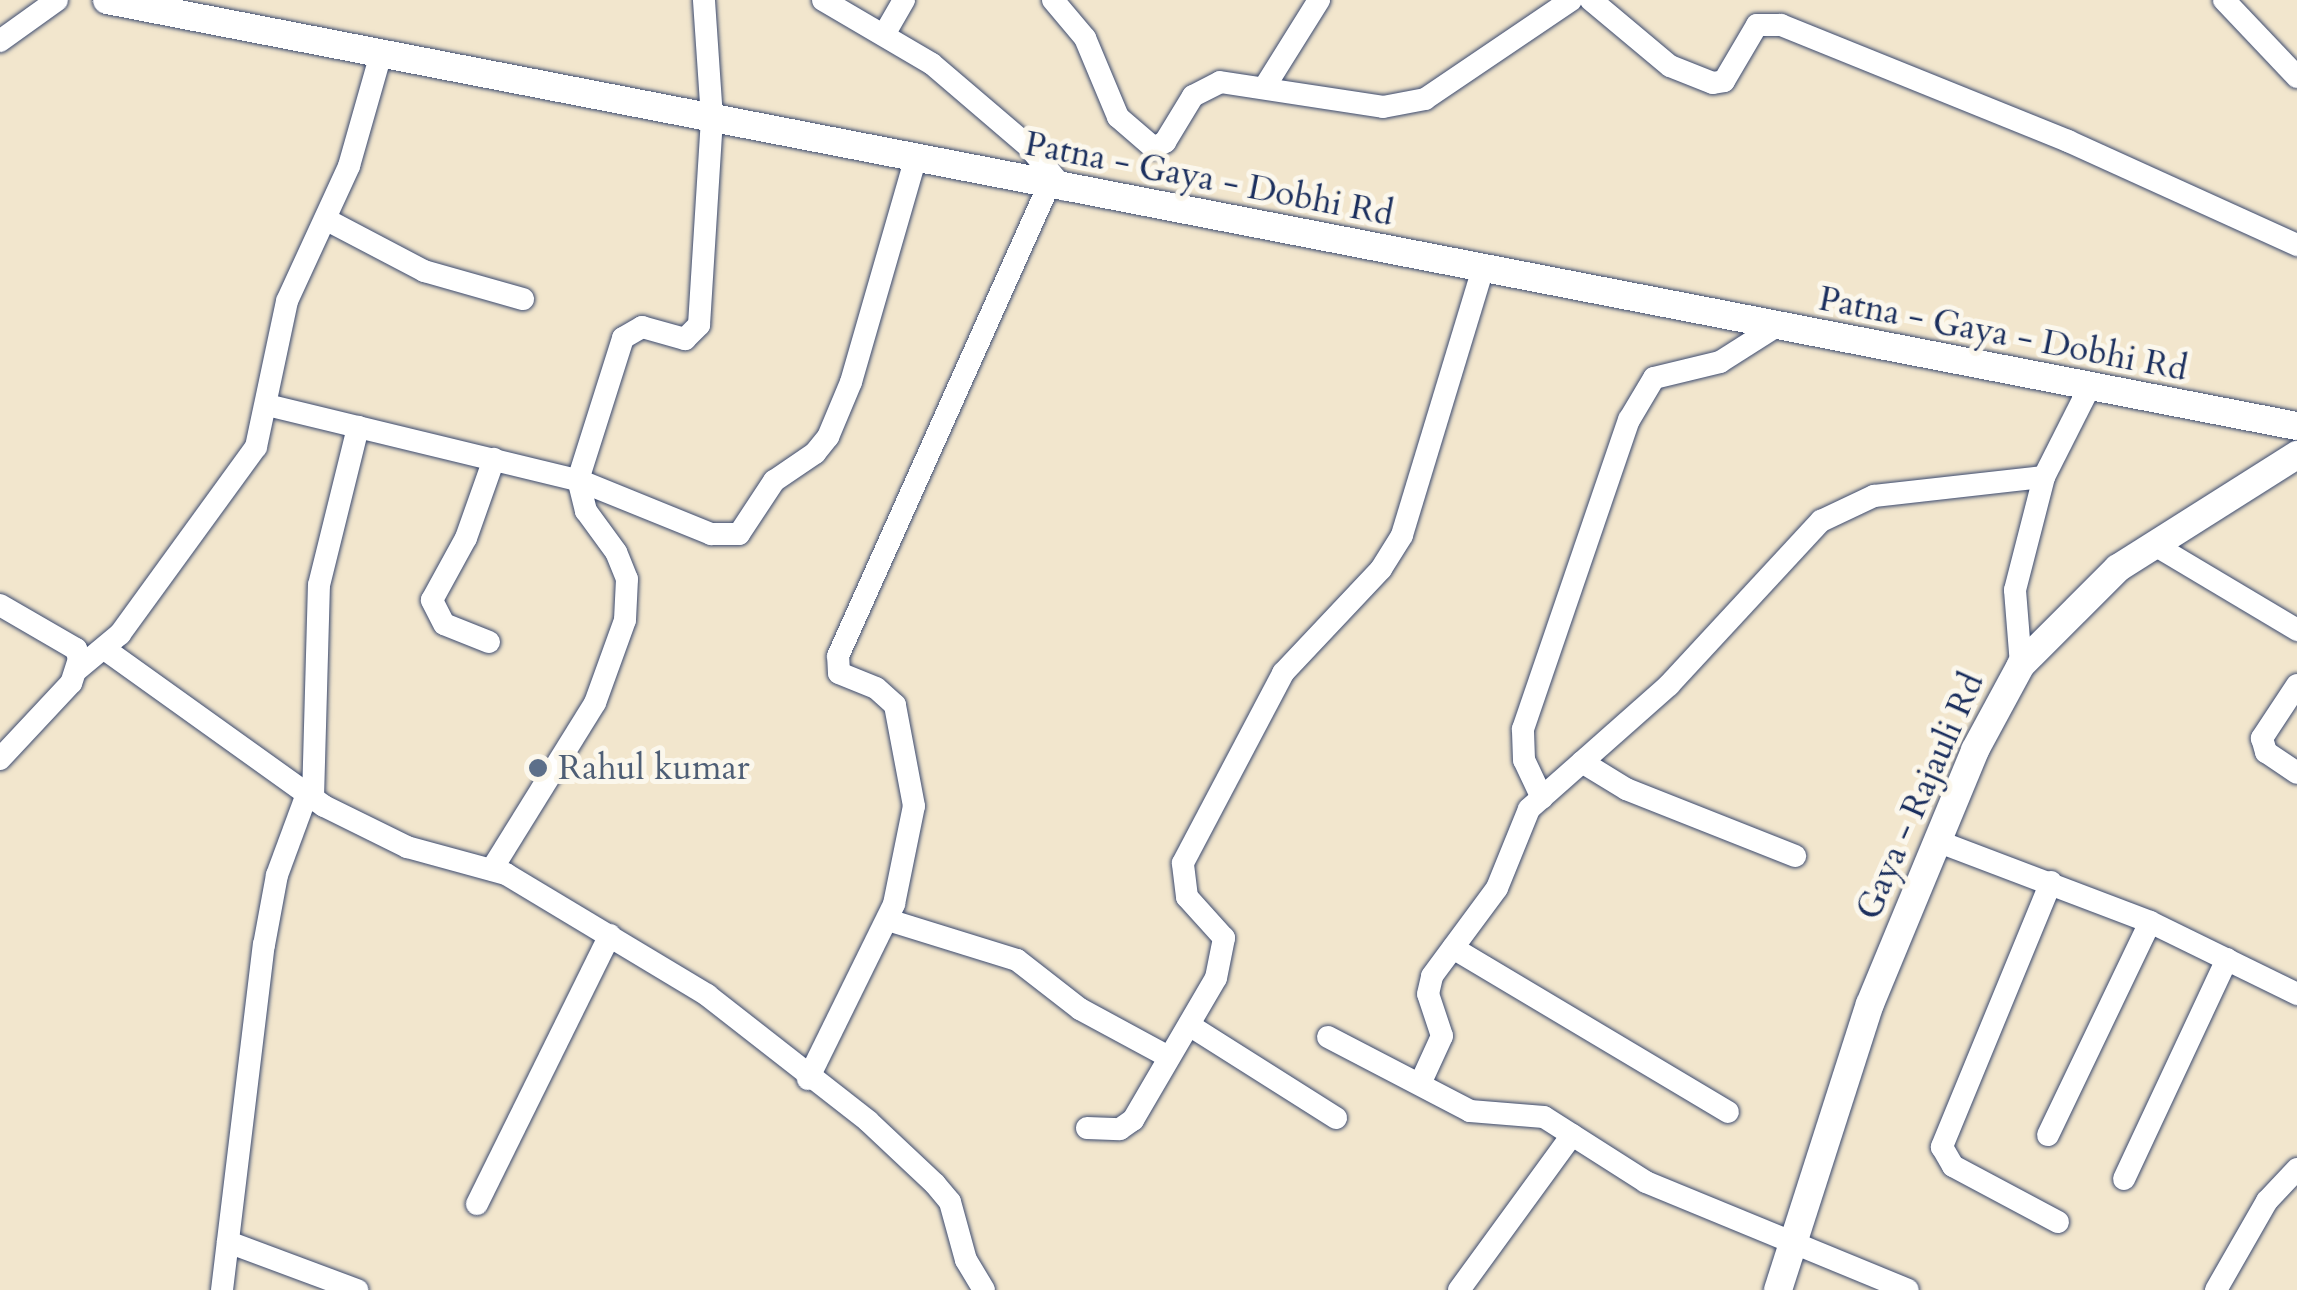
<!DOCTYPE html>
<style>
body{margin:0}
#map{position:relative;width:2297px;height:1290px;overflow:hidden;background:#f2e6cd;font-family:Cardo,serif}
div>[style]{position:absolute}
.roads{filter:drop-shadow(0 0 2px #3b4a6f) drop-shadow(0 0 2px #3b4a6f)}
.minor>*{height:22px;margin:-11px;padding:0 11px;transform-origin:11px;border-radius:11px;background:#fff}
.major>*{height:28px;margin:-14px;padding:0 14px;transform-origin:14px;border-radius:14px;background:#fff}
.dots>*{width:28px;height:28px;translate:-50% -50%;box-sizing:border-box;border:5px solid #fbf7ec;border-radius:50%}
span{translate:-50% -50%;white-space:nowrap;text-align:center;line-height:1.15;-webkit-text-stroke:10px #fbf7ec;paint-order:stroke}
.street-label{font-size:35px;color:#1b2f5e}
.service-label{font-size:35px;color:#4e5e75}
.left{translate:0 -50%;text-align:left}
</style>
<div id="map">
<div class="roads">
<div class="minor">
<i style="left:823px;top:0;width:126px;rotate:30.4deg"></i>
<i style="left:932px;top:64px;width:126px;rotate:40.5deg"></i>
<i style="left:1028px;top:146px;width:57px;rotate:49.9deg"></i>
<i style="left:1053px;top:0;width:50px;rotate:49.9deg"></i>
<i style="left:1085px;top:38px;width:86px;rotate:67.3deg"></i>
<i style="left:1118px;top:117px;width:48px;rotate:40.7deg"></i>
<i style="left:1154px;top:148px;width:13px;rotate:-29deg"></i>
<i style="left:1165px;top:142px;width:54px;rotate:-58.7deg"></i>
<i style="left:1193px;top:96px;width:30px;rotate:-27deg"></i>
<i style="left:1220px;top:82px;width:165px;rotate:8.7deg"></i>
<i style="left:1383px;top:107px;width:43px;rotate:-10.8deg"></i>
<i style="left:1425px;top:99px;width:176px;rotate:-34.1deg"></i>
<i style="left:1591px;top:0;width:103px;rotate:39.9deg"></i>
<i style="left:1670px;top:66px;width:46px;rotate:21.6deg"></i>
<i style="left:1713px;top:83px;width:11px;rotate:-10deg"></i>
<i style="left:1724px;top:81px;width:65px;rotate:-59.5deg"></i>
<i style="left:1757px;top:25px;width:24px"></i>
<i style="left:1781px;top:25px;width:310px;rotate:22deg"></i>
<i style="left:2068px;top:141px;width:252px;rotate:24.4deg"></i>
<i style="left:2224px;top:0;width:106px;rotate:46.5deg"></i>
<i style="left:885px;top:33px;width:38px;rotate:-60deg"></i>
<i style="left:0;top:41px;width:70px;rotate:-35.7deg"></i>
<i style="left:1264px;top:88px;width:104px;rotate:-58deg"></i>
<i style="left:327px;top:220px;width:110px;rotate:27.7deg"></i>
<i style="left:424px;top:271px;width:103px;rotate:15.8deg"></i>
<i style="left:267px;top:405px;width:320px;rotate:13.6deg"></i>
<i style="left:578px;top:480px;width:144px;rotate:22.1deg"></i>
<i style="left:711px;top:534px;width:28px"></i>
<i style="left:739px;top:534px;width:64px;rotate:-56.6deg"></i>
<i style="left:774px;top:481px;width:50px;rotate:-34.3deg"></i>
<i style="left:815px;top:453px;width:21px;rotate:-51deg"></i>
<i style="left:828px;top:437px;width:60px;rotate:-67.3deg"></i>
<i style="left:851px;top:382px;width:234px;rotate:-73.9deg"></i>
<i style="left:2153px;top:544px;width:168px;rotate:30.8deg"></i>
<i style="left:0;top:605px;width:88px;rotate:30.1deg"></i>
<i style="left:76px;top:649px;width:10px;rotate:73deg"></i>
<i style="left:79px;top:659px;width:25px;rotate:108deg"></i>
<i style="left:71px;top:683px;width:104px;rotate:133.1deg"></i>
<i style="left:489px;top:642px;width:48px;rotate:-158.2deg"></i>
<i style="left:444px;top:624px;width:27px;rotate:-117deg"></i>
<i style="left:432px;top:600px;width:71px;rotate:-61.3deg"></i>
<i style="left:466px;top:538px;width:84px;rotate:-70.5deg"></i>
<i style="left:106px;top:650px;width:268px;rotate:35.6deg"></i>
<i style="left:324px;top:806px;width:93px;rotate:26.3deg"></i>
<i style="left:407px;top:847px;width:103px;rotate:15.3deg"></i>
<i style="left:506px;top:874px;width:235px;rotate:31deg"></i>
<i style="left:707px;top:995px;width:204px;rotate:38deg"></i>
<i style="left:868px;top:1121px;width:92px;rotate:43.2deg"></i>
<i style="left:935px;top:1184px;width:23px;rotate:50deg"></i>
<i style="left:950px;top:1202px;width:60px;rotate:74.6deg"></i>
<i style="left:966px;top:1260px;width:35px;rotate:59deg"></i>
<i style="left:2021px;top:665px;width:75px;rotate:-94.6deg"></i>
<i style="left:2015px;top:590px;width:117px;rotate:-75.6deg"></i>
<i style="left:78px;top:669px;width:55px;rotate:-39.8deg"></i>
<i style="left:120px;top:634px;width:231px;rotate:-54deg"></i>
<i style="left:256px;top:447px;width:149px;rotate:-78deg"></i>
<i style="left:287px;top:301px;width:149px;rotate:-65.3deg"></i>
<i style="left:349px;top:166px;width:113px;rotate:-74.1deg"></i>
<i style="left:2297px;top:685px;width:64px;rotate:123.4deg"></i>
<i style="left:2262px;top:738px;width:15px;rotate:74deg"></i>
<i style="left:2266px;top:752px;width:37px;rotate:34deg"></i>
<i style="left:1582px;top:762px;width:52px;rotate:31.5deg"></i>
<i style="left:1626px;top:789px;width:182px;rotate:21.6deg"></i>
<i style="left:313px;top:798px;width:213px;rotate:-88.4deg"></i>
<i style="left:319px;top:585px;width:163px;rotate:-76.1deg"></i>
<i style="left:1542px;top:798px;width:42px;rotate:-115.3deg"></i>
<i style="left:1524px;top:760px;width:31px;rotate:-92deg"></i>
<i style="left:1523px;top:729px;width:327px;rotate:-71.1deg"></i>
<i style="left:1629px;top:420px;width:49px;rotate:-59.2deg"></i>
<i style="left:1654px;top:378px;width:68px;rotate:-13.6deg"></i>
<i style="left:1720px;top:362px;width:62px;rotate:-32.4deg"></i>
<i style="left:1937px;top:841px;width:228px;rotate:20.8deg"></i>
<i style="left:2150px;top:922px;width:164px;rotate:26.1deg"></i>
<i style="left:492px;top:869px;width:195px;rotate:-58.2deg"></i>
<i style="left:595px;top:703px;width:88px;rotate:-70.1deg"></i>
<i style="left:625px;top:620px;width:41px;rotate:-87.2deg"></i>
<i style="left:627px;top:579px;width:29px;rotate:-112deg"></i>
<i style="left:616px;top:552px;width:51px;rotate:-126.2deg"></i>
<i style="left:586px;top:511px;width:32px;rotate:-104deg"></i>
<i style="left:578px;top:480px;width:149px;rotate:-72.4deg"></i>
<i style="left:623px;top:338px;width:22px;rotate:-30deg"></i>
<i style="left:642px;top:327px;width:45px;rotate:15.6deg"></i>
<i style="left:685px;top:339px;width:20px;rotate:-45deg"></i>
<i style="left:699px;top:325px;width:207px;rotate:-86.4deg"></i>
<i style="left:712px;top:118px;width:118px;rotate:-93.9deg"></i>
<i style="left:2051px;top:882px;width:287px;rotate:112.4deg"></i>
<i style="left:1942px;top:1147px;width:22px;rotate:60deg"></i>
<i style="left:1953px;top:1166px;width:119px;rotate:28.1deg"></i>
<i style="left:888px;top:920px;width:135px;rotate:17.2deg"></i>
<i style="left:1017px;top:960px;width:80px;rotate:37.9deg"></i>
<i style="left:1080px;top:1009px;width:99px;rotate:28.4deg"></i>
<i style="left:1453px;top:948px;width:320px;rotate:30.8deg"></i>
<i style="left:1189px;top:1025px;width:174px;rotate:32.3deg"></i>
<i style="left:1328px;top:1037px;width:160px;rotate:27.5deg"></i>
<i style="left:1470px;top:1111px;width:74px;rotate:4.6deg"></i>
<i style="left:1544px;top:1117px;width:121px;rotate:32.5deg"></i>
<i style="left:1646px;top:1182px;width:283px;rotate:22.4deg"></i>
<i style="left:808px;top:1079px;width:195px;rotate:-63.8deg"></i>
<i style="left:894px;top:904px;width:100px;rotate:-78.5deg"></i>
<i style="left:914px;top:806px;width:103px;rotate:-100.7deg"></i>
<i style="left:895px;top:705px;width:25px;rotate:-138deg"></i>
<i style="left:876px;top:688px;width:40px;rotate:-158deg"></i>
<i style="left:839px;top:673px;width:17px;rotate:-93deg"></i>
<i style="left:838px;top:656px;width:514px;rotate:-65.88deg"></i>
<i style="left:1420px;top:1084px;width:53px;rotate:-65.4deg"></i>
<i style="left:1442px;top:1036px;width:44px;rotate:-108.4deg"></i>
<i style="left:1428px;top:994px;width:18px;rotate:-77deg"></i>
<i style="left:1432px;top:976px;width:109px;rotate:-53.5deg"></i>
<i style="left:1497px;top:888px;width:85px;rotate:-67.9deg"></i>
<i style="left:1529px;top:809px;width:187px;rotate:-41.5deg"></i>
<i style="left:1669px;top:685px;width:224px;rotate:-47.2deg"></i>
<i style="left:1821px;top:521px;width:59px;rotate:-25.3deg"></i>
<i style="left:1874px;top:496px;width:171px;rotate:-6.4deg"></i>
<i style="left:2044px;top:477px;width:100px;rotate:-63.2deg"></i>
<i style="left:1087px;top:1128px;width:33px;rotate:2deg"></i>
<i style="left:1120px;top:1129px;width:16px;rotate:-35deg"></i>
<i style="left:1133px;top:1120px;width:164px;rotate:-59.7deg"></i>
<i style="left:1216px;top:978px;width:41px;rotate:-78.7deg"></i>
<i style="left:1224px;top:938px;width:55px;rotate:-132.1deg"></i>
<i style="left:1187px;top:897px;width:34px;rotate:-97deg"></i>
<i style="left:1183px;top:863px;width:215px;rotate:-62.2deg"></i>
<i style="left:1283px;top:673px;width:143px;rotate:-46.7deg"></i>
<i style="left:1381px;top:569px;width:40px;rotate:-58deg"></i>
<i style="left:1402px;top:535px;width:276px;rotate:-73.1deg"></i>
<i style="left:2048px;top:1135px;width:236px;rotate:-64.4deg"></i>
<i style="left:2124px;top:1179px;width:243px;rotate:-64.9deg"></i>
<i style="left:477px;top:1204px;width:300px;rotate:-63.7deg"></i>
<i style="left:228px;top:1242px;width:138px;rotate:20.4deg"></i>
<i style="left:222px;top:1290px;width:348px;rotate:-83.1deg"></i>
<i style="left:264px;top:945px;width:71px;rotate:-79.5deg"></i>
<i style="left:277px;top:875px;width:86px;rotate:-69.7deg"></i>
<i style="left:1459px;top:1290px;width:192px;rotate:-53.9deg"></i>
<i style="left:2216px;top:1290px;width:103px;rotate:-60.2deg"></i>
<i style="left:2267px;top:1201px;width:44px;rotate:-46.8deg"></i>
</div>
<div class="major">
<i style="left:107px;top:0;width:2231px;rotate:11.01deg"></i>
<i style="left:1778px;top:1290px;width:300px;rotate:-72.2deg"></i>
<i style="left:1870px;top:1004px;width:275px;rotate:-67.5deg"></i>
<i style="left:1975px;top:750px;width:97px;rotate:-61.6deg"></i>
<i style="left:2021px;top:665px;width:137px;rotate:-45deg"></i>
<i style="left:2118px;top:568px;width:212px;rotate:-32.3deg"></i>
</div>
</div>
<div class="dots">
<i style="left:538px;top:768px;background:#5c6f8a"></i>
</div>
<div class="street-label">
<span style="left:1209px;top:179px;rotate:11deg">Patna - Gaya - Dobhi Rd</span>
<span style="left:2003px;top:334px;rotate:11deg">Patna - Gaya - Dobhi Rd</span>
<span style="left:1920px;top:796px;rotate:-66deg">Gaya - Rajauli Rd</span>
</div>
<div class="service-label">
<span class="left" style="left:558px;top:768px">Rahul kumar</span>
</div>
</div>
